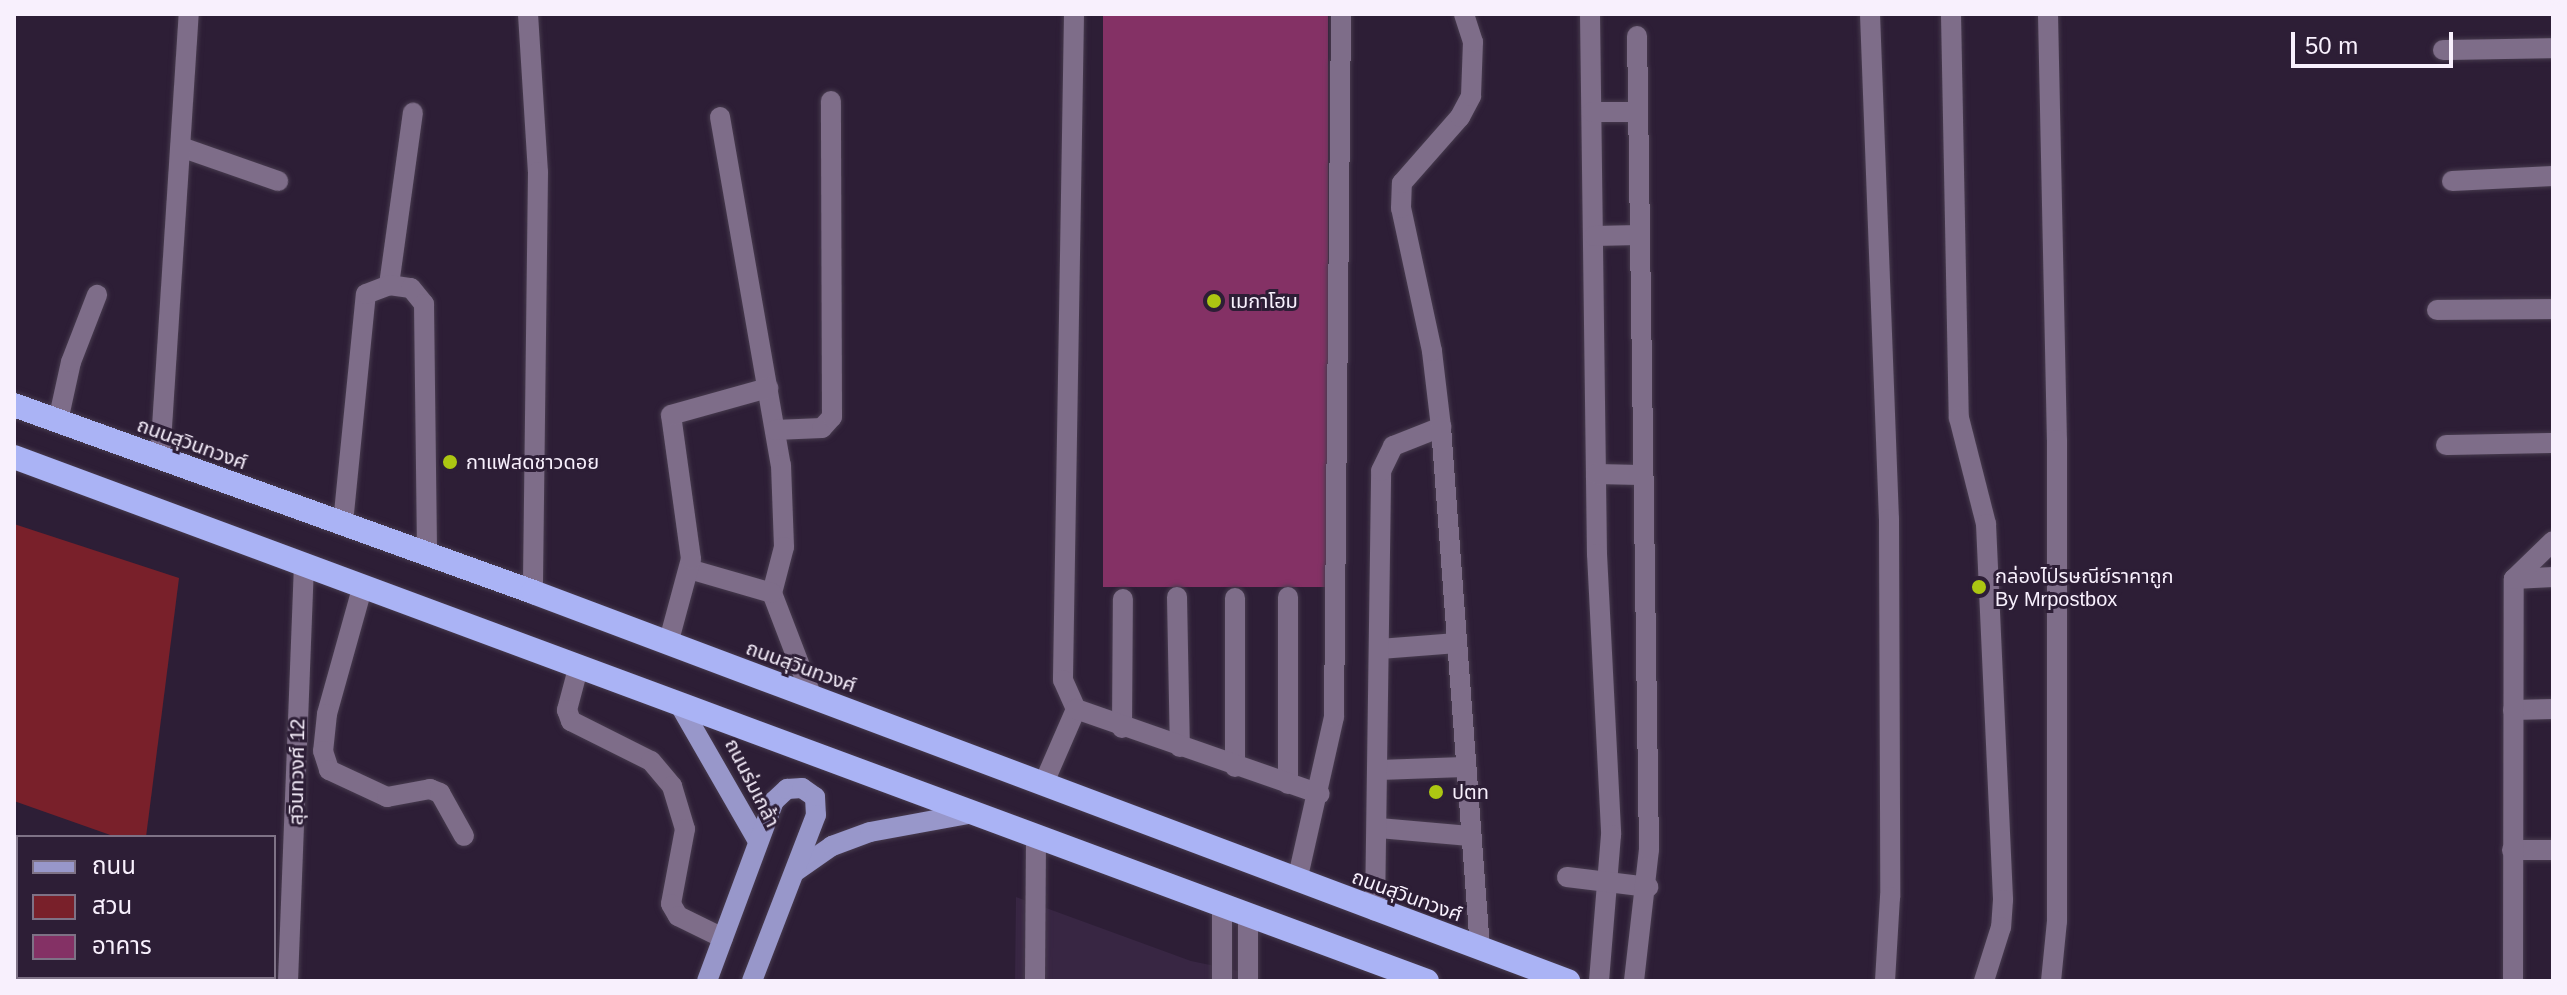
<!DOCTYPE html>
<meta charset="utf-8">
<style>
body{margin:0}
#map{position:relative;width:2567px;height:995px;overflow:hidden;background:#2d1e36;font-family:Helvetica,"Noto Sans Thai",sans-serif}
div>[style]{position:absolute}
.built>*{inset:0;background:#382643}
.green>*{inset:0;background:#79202a}
.building>*{inset:0;background:#843165;transform-origin:0 0}
.roads{filter:drop-shadow(0 0 2px #473b4e) drop-shadow(0 0 2px #473b4e)}
.minor>*{height:20px;margin:-10px;padding:0 10px;transform-origin:10px;border-radius:10px;background:#7e6d89}
.major>*{height:20px;margin:-10px;padding:0 10px;transform-origin:10px;border-radius:10px;background:#9897ca}
.highway>*{height:24px;margin:-12px;padding:0 12px;transform-origin:12px;border-radius:12px;background:#aab3f5}
.dots>*{width:22px;height:22px;translate:-50% -50%;box-sizing:border-box;border:4px solid #2d1e36;border-radius:50%}
span{translate:-50% -50%;white-space:nowrap;text-align:center;line-height:1.15;-webkit-text-stroke:6px #2d1e36;paint-order:stroke}
.poi-label{font-size:20px;color:#f8f0fd}
.left{translate:0 -50%;text-align:left}
.street-label{font-size:20px;color:#f8f0fd}
.frame{position:absolute;inset:0;border:16px solid #f8f0fd;pointer-events:none}
.legend{position:absolute;left:16px;top:835px;width:260px;height:144px;box-sizing:border-box;background:#2d1e36;border:2px solid #7e7286;margin:0;padding:10px 14px;list-style:none;font-size:24px;color:#f8f0fd}
.legend li{display:flex;align-items:center;gap:16px;height:40px}
.legend b{width:40px;border:2px solid #7e7286}
.scale{position:absolute;left:2291px;top:32px;width:162px;height:36px;box-sizing:border-box;border:4px solid #f8f0fd;border-top:0;padding-left:10px;font-size:24px;line-height:28px;white-space:nowrap;color:#f8f0fd;-webkit-text-stroke:6px #2d1e36;paint-order:stroke}
</style>
<div id="map">
<div class="built">
<i style="clip-path:polygon(1016px 897px,1191px 961px,1239px 971px,1239px 981px,1015px 981px)"></i>
</div>
<div class="green">
<i style="clip-path:polygon(14px 524px,179px 578px,146px 837px,116px 837px,14px 801px)"></i>
</div>
<div class="building">
<i style="left:1103px;top:14px;width:225px;height:573px"></i>
</div>
<div class="roads">
<div class="minor">
<i style="left:528px;top:14px;width:158px;rotate:86.4deg"></i>
<i style="left:538px;top:172px;width:420px;rotate:90.7deg"></i>
<i style="left:1074px;top:14px;width:666px;rotate:90.95deg"></i>
<i style="left:1063px;top:680px;width:32px;rotate:66deg"></i>
<i style="left:1590px;top:14px;width:540px;rotate:89.26deg"></i>
<i style="left:1597px;top:554px;width:281px;rotate:87.1deg"></i>
<i style="left:1611px;top:835px;width:146px;rotate:94.7deg"></i>
<i style="left:1870px;top:14px;width:505px;rotate:87.85deg"></i>
<i style="left:1889px;top:519px;width:378px;rotate:89.8deg"></i>
<i style="left:1890px;top:897px;width:84px;rotate:93.4deg"></i>
<i style="left:1951px;top:14px;width:404px;rotate:88.9deg"></i>
<i style="left:1959px;top:418px;width:109px;rotate:75.7deg"></i>
<i style="left:1986px;top:524px;width:376px;rotate:87.4deg"></i>
<i style="left:2003px;top:900px;width:27px;rotate:94deg"></i>
<i style="left:2001px;top:927px;width:57px;rotate:107.5deg"></i>
<i style="left:2048px;top:14px;width:426px;rotate:88.8deg"></i>
<i style="left:2057px;top:440px;width:481px;rotate:90deg"></i>
<i style="left:2057px;top:921px;width:60px;rotate:95.7deg"></i>
<i style="left:2443px;top:50px;width:110px;rotate:-1deg"></i>
<i style="left:1592px;top:112px;width:46px"></i>
<i style="left:720px;top:117px;width:353px;rotate:80.1deg"></i>
<i style="left:781px;top:465px;width:82px;rotate:87.9deg"></i>
<i style="left:784px;top:547px;width:48px;rotate:104.6deg"></i>
<i style="left:772px;top:593px;width:111px;rotate:69deg"></i>
<i style="left:181px;top:147px;width:103px;rotate:19.3deg"></i>
<i style="left:2452px;top:181px;width:101px;rotate:-2.8deg"></i>
<i style="left:1594px;top:236px;width:45px;rotate:-1.3deg"></i>
<i style="left:389px;top:285px;width:174px;rotate:-82.1deg"></i>
<i style="left:2437px;top:310px;width:116px;rotate:-0.5deg"></i>
<i style="left:58px;top:421px;width:60px;rotate:-77.6deg"></i>
<i style="left:71px;top:362px;width:72px;rotate:-68.8deg"></i>
<i style="left:1441px;top:427px;width:77px;rotate:-96.8deg"></i>
<i style="left:1432px;top:351px;width:146px;rotate:-102.2deg"></i>
<i style="left:1401px;top:208px;width:25px;rotate:-88deg"></i>
<i style="left:1402px;top:183px;width:88px;rotate:-48.7deg"></i>
<i style="left:1460px;top:117px;width:24px;rotate:-62deg"></i>
<i style="left:1471px;top:96px;width:54px;rotate:-87.9deg"></i>
<i style="left:1473px;top:42px;width:29px;rotate:-108deg"></i>
<i style="left:775px;top:430px;width:47px;rotate:-2.4deg"></i>
<i style="left:822px;top:428px;width:15px;rotate:-48deg"></i>
<i style="left:832px;top:417px;width:316px;rotate:-90.2deg"></i>
<i style="left:2446px;top:445px;width:107px;rotate:-1.1deg"></i>
<i style="left:160px;top:458px;width:445px;rotate:-86.3deg"></i>
<i style="left:1596px;top:474px;width:45px;rotate:1.3deg"></i>
<i style="left:343px;top:523px;width:230px;rotate:-84.3deg"></i>
<i style="left:366px;top:294px;width:25px;rotate:-21deg"></i>
<i style="left:389px;top:285px;width:22px;rotate:8deg"></i>
<i style="left:411px;top:288px;width:21px;rotate:51deg"></i>
<i style="left:424px;top:304px;width:250px;rotate:89.3deg"></i>
<i style="left:689px;top:569px;width:86px;rotate:16.1deg"></i>
<i style="left:2514px;top:579px;width:39px;rotate:-3deg"></i>
<i style="left:363px;top:585px;width:134px;rotate:105.6deg"></i>
<i style="left:327px;top:714px;width:37px;rotate:96deg"></i>
<i style="left:323px;top:751px;width:20px;rotate:72deg"></i>
<i style="left:329px;top:770px;width:64px;rotate:25deg"></i>
<i style="left:387px;top:797px;width:44px;rotate:-10.5deg"></i>
<i style="left:430px;top:789px;width:11px;rotate:22deg"></i>
<i style="left:440px;top:793px;width:49px;rotate:60.8deg"></i>
<i style="left:1177px;top:597px;width:150px;rotate:88.9deg"></i>
<i style="left:1235px;top:598px;width:169px;rotate:90deg"></i>
<i style="left:668px;top:644px;width:88px;rotate:-74.9deg"></i>
<i style="left:691px;top:559px;width:145px;rotate:-97.9deg"></i>
<i style="left:671px;top:415px;width:101px;rotate:-15.6deg"></i>
<i style="left:1380px;top:649px;width:77px;rotate:-4.5deg"></i>
<i style="left:579px;top:665px;width:47px;rotate:104.9deg"></i>
<i style="left:567px;top:710px;width:12px;rotate:70deg"></i>
<i style="left:571px;top:721px;width:89px;rotate:26.6deg"></i>
<i style="left:651px;top:761px;width:33px;rotate:50deg"></i>
<i style="left:672px;top:786px;width:45px;rotate:73.2deg"></i>
<i style="left:685px;top:829px;width:76px;rotate:100.6deg"></i>
<i style="left:671px;top:904px;width:14px;rotate:60deg"></i>
<i style="left:678px;top:916px;width:50px;rotate:26.1deg"></i>
<i style="left:2513px;top:710px;width:40px;rotate:-1.4deg"></i>
<i style="left:1122px;top:728px;width:129px;rotate:-89.6deg"></i>
<i style="left:1379px;top:770px;width:85px;rotate:-2deg"></i>
<i style="left:1288px;top:784px;width:187px;rotate:-90deg"></i>
<i style="left:1043px;top:785px;width:83px;rotate:-66.5deg"></i>
<i style="left:1076px;top:709px;width:258px;rotate:19.2deg"></i>
<i style="left:1379px;top:828px;width:91px;rotate:5deg"></i>
<i style="left:2512px;top:850px;width:41px"></i>
<i style="left:1567px;top:877px;width:82px;rotate:7deg"></i>
<i style="left:1297px;top:881px;width:168px;rotate:-77.3deg"></i>
<i style="left:1334px;top:717px;width:703px;rotate:-89.43deg"></i>
<i style="left:1222px;top:907px;width:74px;rotate:90deg"></i>
<i style="left:1375px;top:911px;width:440px;rotate:-89.2deg"></i>
<i style="left:1381px;top:471px;width:28px;rotate:-64deg"></i>
<i style="left:1393px;top:446px;width:52px;rotate:-21.6deg"></i>
<i style="left:1441px;top:427px;width:522px;rotate:85.72deg"></i>
<i style="left:288px;top:981px;width:418px;rotate:-87.8deg"></i>
<i style="left:1035px;top:981px;width:144px;rotate:-89.6deg"></i>
<i style="left:1248px;top:981px;width:64px;rotate:-90deg"></i>
<i style="left:1634px;top:981px;width:132px;rotate:-83.5deg"></i>
<i style="left:1649px;top:850px;width:814px;rotate:-90.84deg"></i>
<i style="left:2513px;top:981px;width:402px;rotate:-89.9deg"></i>
<i style="left:2514px;top:579px;width:54px;rotate:-44.3deg"></i>
</div>
<div class="major">
<i style="left:678px;top:702px;width:160px;rotate:60.1deg"></i>
<i style="left:796px;top:871px;width:44px;rotate:-34.8deg"></i>
<i style="left:832px;top:846px;width:40px;rotate:-20.2deg"></i>
<i style="left:870px;top:832px;width:100px;rotate:-10.4deg"></i>
<i style="left:707px;top:981px;width:192px;rotate:-69.6deg"></i>
<i style="left:774px;top:801px;width:18px;rotate:-43deg"></i>
<i style="left:787px;top:789px;width:15px;rotate:-4deg"></i>
<i style="left:802px;top:788px;width:16px;rotate:35deg"></i>
<i style="left:815px;top:797px;width:18px;rotate:87deg"></i>
<i style="left:816px;top:815px;width:178px;rotate:111.1deg"></i>
</div>
<div class="highway">
<i style="left:14px;top:405px;width:552px;rotate:19.81deg"></i>
<i style="left:533px;top:592px;width:1106px;rotate:20.6deg"></i>
<i style="left:14px;top:457px;width:1507px;rotate:20.35deg"></i>
</div>
</div>
<div class="dots">
<i style="left:1214px;top:301px;background:#acc612"></i>
<i style="left:450px;top:462px;background:#acc612"></i>
<i style="left:1979px;top:587px;background:#acc612"></i>
<i style="left:1436px;top:792px;background:#acc612"></i>
</div>
<div class="poi-label">
<span class="left" style="left:1230px;top:301px">เมกาโฮม</span>
<span class="left" style="left:466px;top:462px">กาแฟสดชาวดอย</span>
<span class="left" style="left:1995px;top:588px">กล่องไปรษณีย์ราคาถูก<br>By Mrpostbox</span>
<span class="left" style="left:1452px;top:792px">ปตท</span>
</div>
<div class="street-label">
<span style="left:192px;top:444px;rotate:20deg">ถนนสุวินทวงศ์</span>
<span style="left:801px;top:667px;rotate:20deg">ถนนสุวินทวงศ์</span>
<span style="left:297px;top:772px;rotate:-89deg">สุวินทวงศ์ 12</span>
<span style="left:752px;top:783px;rotate:63deg">ถนนร่มเกล้า</span>
<span style="left:1407px;top:896px;rotate:20deg">ถนนสุวินทวงศ์</span>
</div>
<div class="frame"></div>
<ul class="legend">
<li><b style="height:10px;background:#9897ca"></b>ถนน</li>
<li><b style="height:22px;background:#79202a"></b>สวน</li>
<li><b style="height:22px;background:#843165"></b>อาคาร</li>
</ul>
<div class="scale">50 m</div>
</div>
